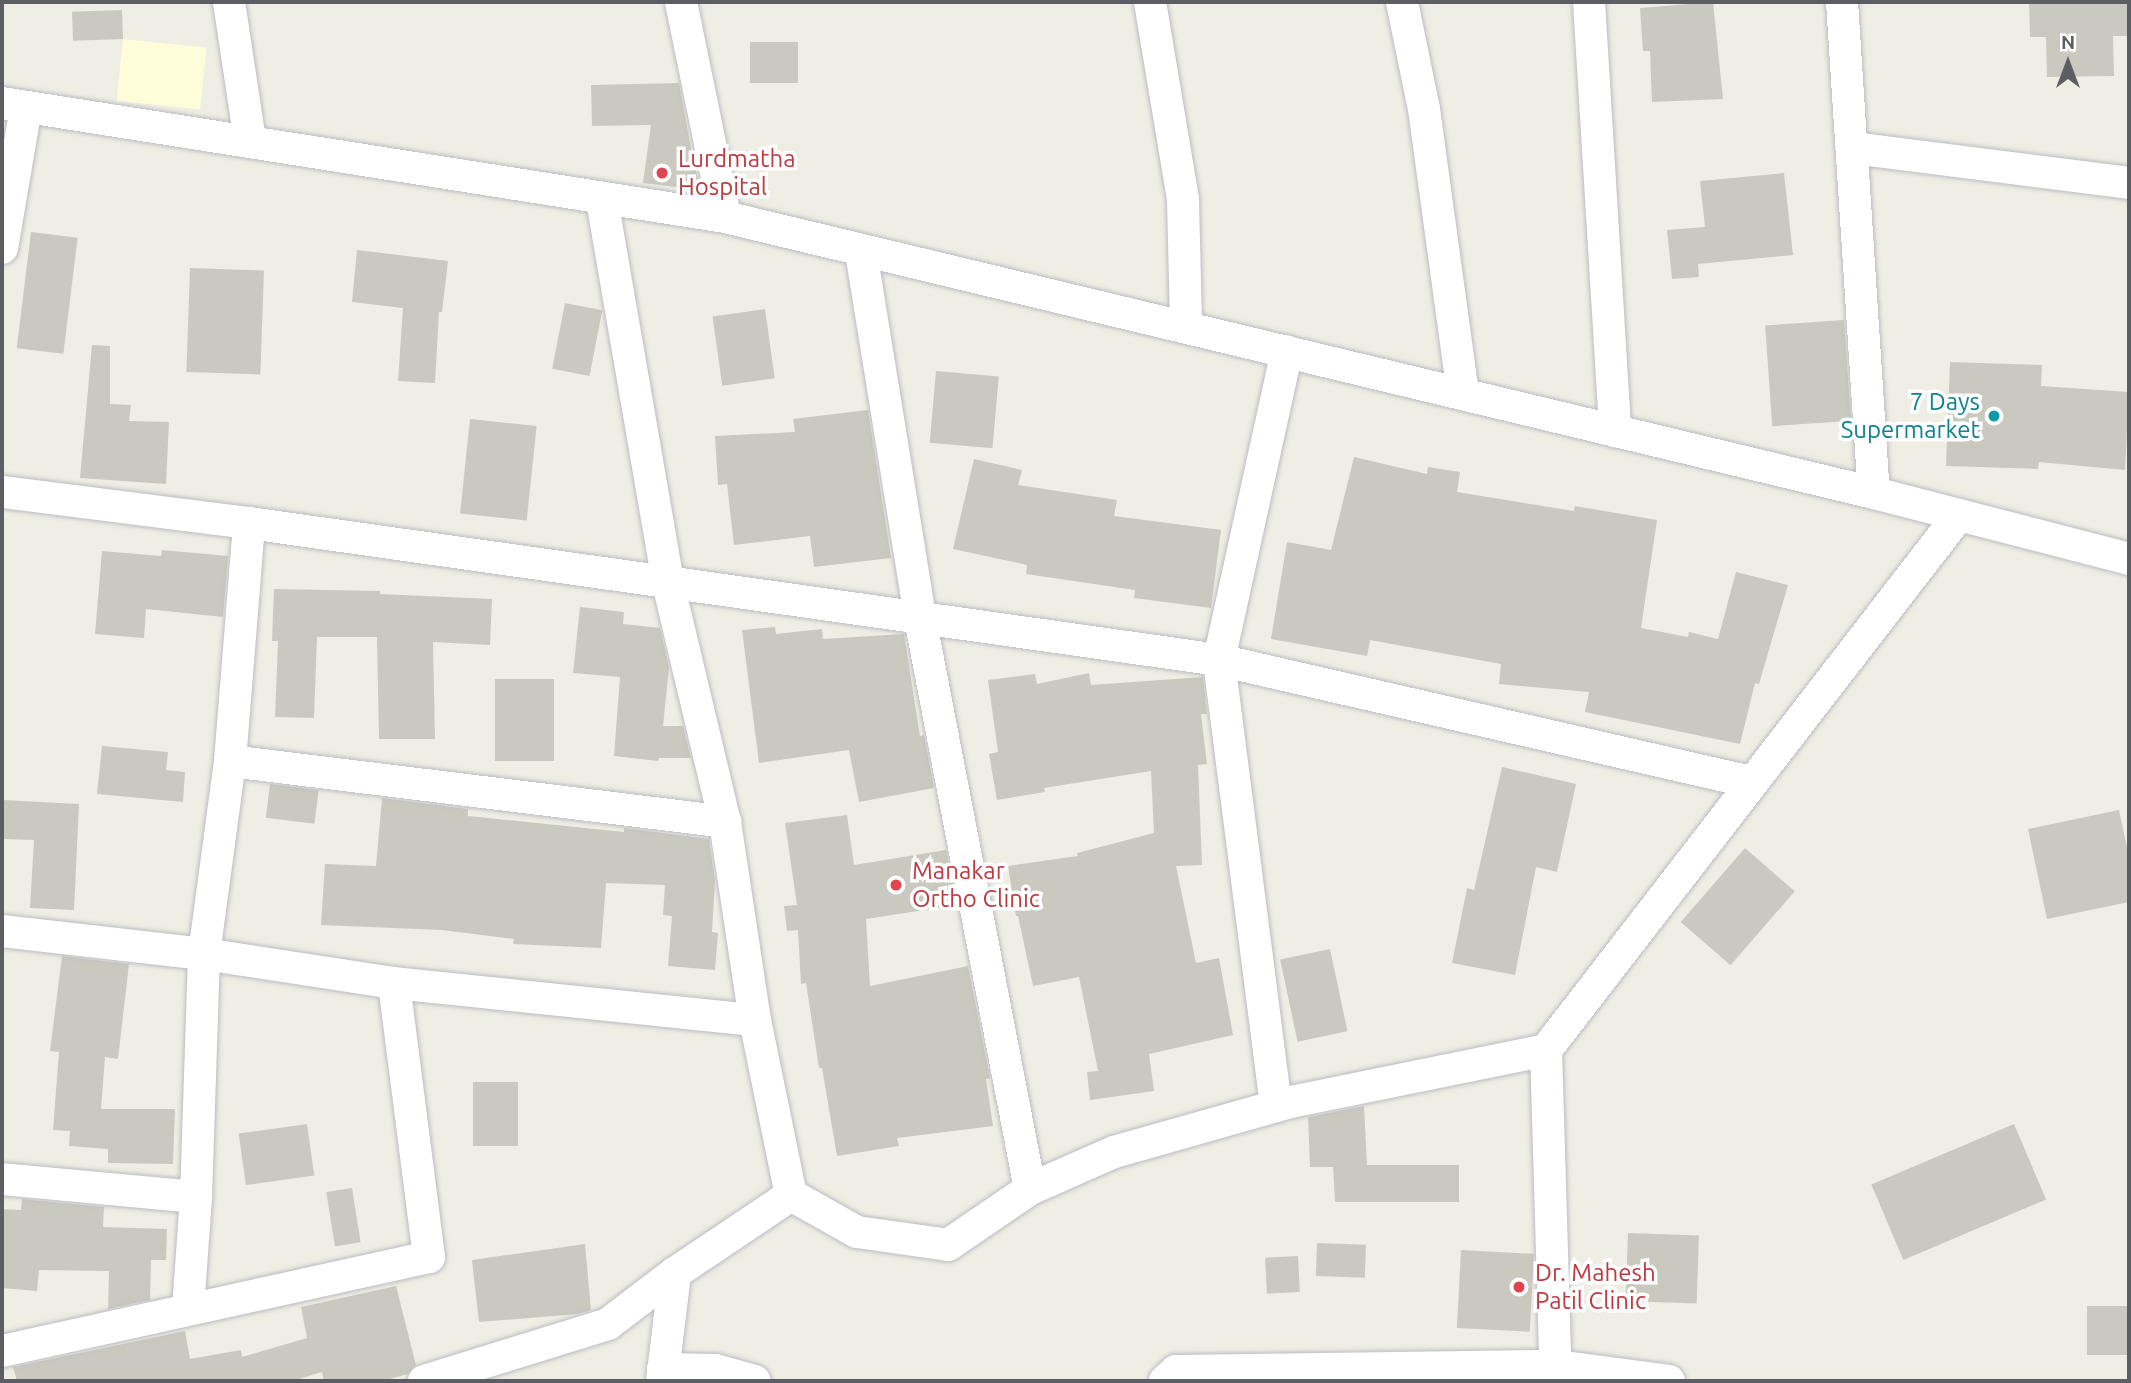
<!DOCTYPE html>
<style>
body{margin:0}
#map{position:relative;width:2131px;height:1383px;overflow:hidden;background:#eeeee4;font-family:Ubuntu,sans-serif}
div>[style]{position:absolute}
.commercial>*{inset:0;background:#fdfdda;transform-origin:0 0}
.building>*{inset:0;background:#c9c9c0;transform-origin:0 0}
.roads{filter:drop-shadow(0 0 2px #bbbcc2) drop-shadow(0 0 2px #bbbcc2)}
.minor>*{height:32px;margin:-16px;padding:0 16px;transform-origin:16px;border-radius:16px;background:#fff}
.dots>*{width:19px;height:19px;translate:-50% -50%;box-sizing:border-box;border:4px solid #fff;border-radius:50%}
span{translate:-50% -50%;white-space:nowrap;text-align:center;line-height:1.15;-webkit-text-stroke:7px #fff;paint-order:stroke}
.health-label{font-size:24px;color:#be3a42}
.left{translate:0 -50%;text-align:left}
.culture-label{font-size:24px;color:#0d838f}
.right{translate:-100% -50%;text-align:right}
.frame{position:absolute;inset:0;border:4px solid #5c5e64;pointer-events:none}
.north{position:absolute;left:2033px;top:28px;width:70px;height:70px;-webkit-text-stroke:5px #fff;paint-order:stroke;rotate:0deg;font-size:19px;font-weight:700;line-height:28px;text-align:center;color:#5c5e64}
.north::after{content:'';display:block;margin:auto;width:24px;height:32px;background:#5c5e64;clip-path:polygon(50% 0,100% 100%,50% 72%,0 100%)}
</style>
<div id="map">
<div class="commercial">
<i style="left:123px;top:39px;width:84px;height:62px;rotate:6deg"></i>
</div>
<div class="building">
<i style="clip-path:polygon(1713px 2px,1723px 99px,1652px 102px,1650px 51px,1643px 51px,1640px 8px)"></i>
<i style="clip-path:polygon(2029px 2px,2129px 2px,2128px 36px,2113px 36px,2114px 76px,2047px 77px,2046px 37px,2030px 37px)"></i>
<i style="left:122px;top:10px;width:29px;height:50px;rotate:88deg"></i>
<i style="left:750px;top:42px;width:48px;height:41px"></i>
<i style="clip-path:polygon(679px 83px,693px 159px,701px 190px,643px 183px,651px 125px,592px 126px,591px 85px)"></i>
<i style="clip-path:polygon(1784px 173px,1793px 255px,1698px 264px,1699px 277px,1672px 279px,1667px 230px,1705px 227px,1700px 181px)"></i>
<i style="left:31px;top:232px;width:47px;height:117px;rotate:7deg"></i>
<i style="clip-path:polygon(357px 250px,448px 261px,442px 312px,439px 312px,435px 383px,398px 381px,403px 308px,352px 302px)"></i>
<i style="left:190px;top:268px;width:74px;height:104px;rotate:2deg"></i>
<i style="left:565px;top:303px;width:38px;height:67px;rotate:11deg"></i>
<i style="left:765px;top:309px;width:70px;height:53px;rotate:82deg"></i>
<i style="left:1844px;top:320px;width:101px;height:79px;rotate:86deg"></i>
<i style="clip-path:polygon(92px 345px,110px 346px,110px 404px,131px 405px,129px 421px,169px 422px,166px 484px,80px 478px)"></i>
<i style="clip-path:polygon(1950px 362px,2042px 365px,2041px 386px,2129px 392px,2125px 470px,2039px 462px,2038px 469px,1946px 466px)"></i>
<i style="left:936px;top:371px;width:63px;height:72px;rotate:5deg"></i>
<i style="clip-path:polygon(868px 410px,891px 558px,814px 567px,810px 536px,734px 545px,727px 484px,718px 485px,715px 436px,795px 432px,793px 419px)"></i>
<i style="left:470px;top:419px;width:67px;height:95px;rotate:6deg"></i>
<i style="clip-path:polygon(1354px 457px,1427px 474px,1428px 467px,1460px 472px,1457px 492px,1574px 511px,1575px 506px,1657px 520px,1641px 628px,1688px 637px,1689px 632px,1718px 639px,1736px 572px,1788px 585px,1759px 684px,1755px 683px,1740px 744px,1585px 712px,1589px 692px,1499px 684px,1501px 664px,1370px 640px,1367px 656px,1271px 639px,1287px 542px,1331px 550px)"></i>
<i style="clip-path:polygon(974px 459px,1022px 470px,1018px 485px,1117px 500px,1114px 516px,1221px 530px,1211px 608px,1134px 598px,1135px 590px,1026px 574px,1027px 565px,953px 549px)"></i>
<i style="clip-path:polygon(162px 550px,228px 556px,223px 617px,146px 609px,144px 638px,95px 634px,102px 551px,161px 556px)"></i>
<i style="clip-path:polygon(274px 589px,380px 591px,380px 594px,492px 599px,490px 645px,433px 642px,435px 739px,379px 739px,377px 637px,317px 637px,314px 718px,275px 717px,278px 641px,272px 641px)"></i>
<i style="clip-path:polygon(580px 607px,624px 612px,623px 624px,660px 628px,669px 668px,663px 726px,683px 726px,691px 758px,659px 758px,658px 761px,614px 756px,620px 677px,573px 673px)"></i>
<i style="clip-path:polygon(775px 627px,776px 634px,822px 629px,823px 639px,904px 634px,920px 736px,924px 735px,934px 788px,859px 802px,849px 750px,759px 763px,742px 630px)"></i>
<i style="clip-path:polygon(1089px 673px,1091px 685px,1203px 677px,1207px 714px,1201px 714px,1207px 764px,1198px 765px,1202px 865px,1176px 866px,1196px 963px,1219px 958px,1233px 1035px,1149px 1054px,1154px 1091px,1090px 1100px,1087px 1072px,1098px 1071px,1079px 977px,1033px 986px,1018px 916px,1016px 916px,1008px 866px,1078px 856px,1077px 853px,1154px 833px,1151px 771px,1044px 788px,1045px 792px,997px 800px,989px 754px,998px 752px,988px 680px,1035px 674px,1037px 684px)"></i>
<i style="left:495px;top:679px;width:59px;height:82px"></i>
<i style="clip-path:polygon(102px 746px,168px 752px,166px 770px,185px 772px,183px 802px,97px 794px)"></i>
<i style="clip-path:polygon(1502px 767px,1576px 784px,1557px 872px,1536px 867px,1515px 975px,1452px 963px,1467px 888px,1474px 890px)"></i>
<i style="left:270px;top:784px;width:49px;height:34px;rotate:7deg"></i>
<i style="clip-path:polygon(382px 798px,468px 809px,468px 816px,624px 832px,624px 828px,709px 839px,715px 881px,712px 932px,718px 933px,715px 970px,668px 966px,672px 916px,663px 915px,665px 885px,606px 883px,601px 948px,513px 944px,514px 939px,442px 930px,321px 925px,325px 864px,376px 866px)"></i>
<i style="clip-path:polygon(2px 800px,79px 804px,74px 910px,30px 908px,34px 840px,2px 839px)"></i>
<i style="clip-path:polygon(2119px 810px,2129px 857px,2129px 902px,2047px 919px,2028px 829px)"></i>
<i style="clip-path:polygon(847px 815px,854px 865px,946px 850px,957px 905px,866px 919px,870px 986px,968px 966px,990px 1078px,986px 1079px,993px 1126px,897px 1138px,899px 1146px,837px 1156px,822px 1068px,819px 1068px,806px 983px,801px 984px,798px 930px,787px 931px,784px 906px,797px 905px,785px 823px)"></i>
<i style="left:1745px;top:848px;width:66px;height:98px;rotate:41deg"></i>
<i style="left:1330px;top:949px;width:84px;height:51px;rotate:78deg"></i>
<i style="clip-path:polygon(62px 956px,129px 964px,118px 1059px,105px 1057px,101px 1109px,175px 1109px,173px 1164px,108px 1163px,108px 1149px,69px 1146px,70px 1131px,53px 1130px,59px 1052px,50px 1051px)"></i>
<i style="left:473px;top:1082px;width:45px;height:64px"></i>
<i style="clip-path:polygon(1364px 1106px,1367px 1165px,1459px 1165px,1459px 1202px,1335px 1202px,1333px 1167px,1310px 1167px,1308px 1117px)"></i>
<i style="left:307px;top:1124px;width:52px;height:69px;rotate:82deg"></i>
<i style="left:2014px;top:1124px;width:82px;height:155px;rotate:67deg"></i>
<i style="left:352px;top:1188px;width:55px;height:26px;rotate:81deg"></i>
<i style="clip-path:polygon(22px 1199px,104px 1207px,103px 1227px,167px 1229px,166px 1260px,151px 1260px,150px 1300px,108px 1309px,109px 1271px,39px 1270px,37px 1291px,2px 1288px,2px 1209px,21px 1210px)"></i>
<i style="left:1628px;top:1233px;width:71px;height:68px;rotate:2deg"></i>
<i style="left:1317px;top:1243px;width:49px;height:33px;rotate:2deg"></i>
<i style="clip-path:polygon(585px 1244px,591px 1310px,578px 1314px,479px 1322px,472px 1260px)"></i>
<i style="left:1461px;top:1250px;width:73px;height:78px;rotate:3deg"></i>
<i style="left:1298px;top:1256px;width:36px;height:33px;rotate:87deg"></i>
<i style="clip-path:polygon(396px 1286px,416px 1365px,408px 1374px,382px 1381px,324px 1381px,322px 1372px,292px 1381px,17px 1381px,13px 1367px,185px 1331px,190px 1359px,241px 1350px,242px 1357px,307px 1338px,301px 1307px)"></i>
<i style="left:2087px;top:1306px;width:42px;height:49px"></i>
</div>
<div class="roads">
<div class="minor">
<i style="left:229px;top:2px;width:141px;rotate:81.4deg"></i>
<i style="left:681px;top:2px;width:219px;rotate:78.4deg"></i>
<i style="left:1150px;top:2px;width:201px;rotate:80.5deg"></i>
<i style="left:1183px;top:200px;width:127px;rotate:88.6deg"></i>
<i style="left:1402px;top:2px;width:109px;rotate:78.4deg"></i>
<i style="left:1424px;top:109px;width:288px;rotate:82.2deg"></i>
<i style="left:1589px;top:2px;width:430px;rotate:86.5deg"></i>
<i style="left:1842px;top:2px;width:492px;rotate:86.3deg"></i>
<i style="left:2px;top:103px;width:732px;rotate:8.96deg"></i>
<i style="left:725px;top:217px;width:1182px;rotate:13.51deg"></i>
<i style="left:1874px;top:493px;width:263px;rotate:14.5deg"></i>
<i style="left:1852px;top:148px;width:279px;rotate:7.2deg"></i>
<i style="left:602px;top:200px;width:389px;rotate:80.2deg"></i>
<i style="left:668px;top:583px;width:246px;rotate:76.6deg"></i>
<i style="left:725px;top:822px;width:200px;rotate:81.4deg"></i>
<i style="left:755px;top:1020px;width:179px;rotate:78.4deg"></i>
<i style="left:2px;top:248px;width:143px;rotate:-80.3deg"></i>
<i style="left:861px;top:252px;width:371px;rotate:80.8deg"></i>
<i style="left:920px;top:618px;width:581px;rotate:79.1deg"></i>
<i style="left:2px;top:492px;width:249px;rotate:7.2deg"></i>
<i style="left:249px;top:523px;width:980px;rotate:8.04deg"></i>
<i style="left:1219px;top:660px;width:546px;rotate:12.92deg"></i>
<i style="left:230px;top:761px;width:499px;rotate:7deg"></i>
<i style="left:2px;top:931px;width:203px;rotate:6.5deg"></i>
<i style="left:204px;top:954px;width:192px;rotate:8.7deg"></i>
<i style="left:394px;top:983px;width:363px;rotate:5.9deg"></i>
<i style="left:1546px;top:1050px;width:331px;rotate:88.3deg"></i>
<i style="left:1276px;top:1106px;width:450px;rotate:-97.3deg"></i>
<i style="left:1219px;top:660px;width:316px;rotate:-77.6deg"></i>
<i style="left:2px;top:1179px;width:195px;rotate:5.3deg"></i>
<i style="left:188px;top:1309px;width:112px;rotate:-85.9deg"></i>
<i style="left:196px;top:1197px;width:243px;rotate:-88.1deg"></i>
<i style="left:204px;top:954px;width:195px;rotate:-82.3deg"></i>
<i style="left:230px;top:761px;width:239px;rotate:-85.4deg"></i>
<i style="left:2px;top:1351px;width:437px;rotate:-12.4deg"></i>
<i style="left:429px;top:1257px;width:276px;rotate:-97.3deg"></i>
<i style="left:663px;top:1369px;width:52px;rotate:1.1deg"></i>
<i style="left:715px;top:1370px;width:41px;rotate:15.4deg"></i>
<i style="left:424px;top:1381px;width:193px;rotate:-17.2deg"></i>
<i style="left:608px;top:1324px;width:84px;rotate:-37.3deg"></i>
<i style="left:675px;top:1273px;width:140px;rotate:-33.9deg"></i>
<i style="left:791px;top:1195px;width:76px;rotate:29.3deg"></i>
<i style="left:857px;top:1232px;width:92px;rotate:8.1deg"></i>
<i style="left:948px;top:1245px;width:99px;rotate:-34.3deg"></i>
<i style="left:1030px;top:1189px;width:92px;rotate:-23.8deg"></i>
<i style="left:1114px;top:1152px;width:184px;rotate:-15.8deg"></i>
<i style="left:1291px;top:1102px;width:260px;rotate:-11.5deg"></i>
<i style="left:1546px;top:1050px;width:676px;rotate:-52.33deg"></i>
<i style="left:662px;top:1381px;width:109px;rotate:-83.1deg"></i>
<i style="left:1165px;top:1381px;width:15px;rotate:-42deg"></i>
<i style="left:1176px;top:1371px;width:381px;rotate:-0.8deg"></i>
<i style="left:1557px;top:1366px;width:113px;rotate:7.6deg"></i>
</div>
</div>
<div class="dots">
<i style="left:662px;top:173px;background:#e0444e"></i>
<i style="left:1994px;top:416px;background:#0f9aa8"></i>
<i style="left:896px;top:885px;background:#e0444e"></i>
<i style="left:1519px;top:1287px;background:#e0444e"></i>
</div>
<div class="health-label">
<span class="left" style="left:678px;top:173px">Lurdmatha<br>Hospital</span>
<span class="left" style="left:912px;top:885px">Manakar<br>Ortho Clinic</span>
<span class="left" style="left:1535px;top:1287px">Dr. Mahesh<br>Patil Clinic</span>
</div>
<div class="culture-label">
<span class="right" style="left:1980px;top:416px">7 Days<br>Supermarket</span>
</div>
<div class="frame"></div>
<div class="north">N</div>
</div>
